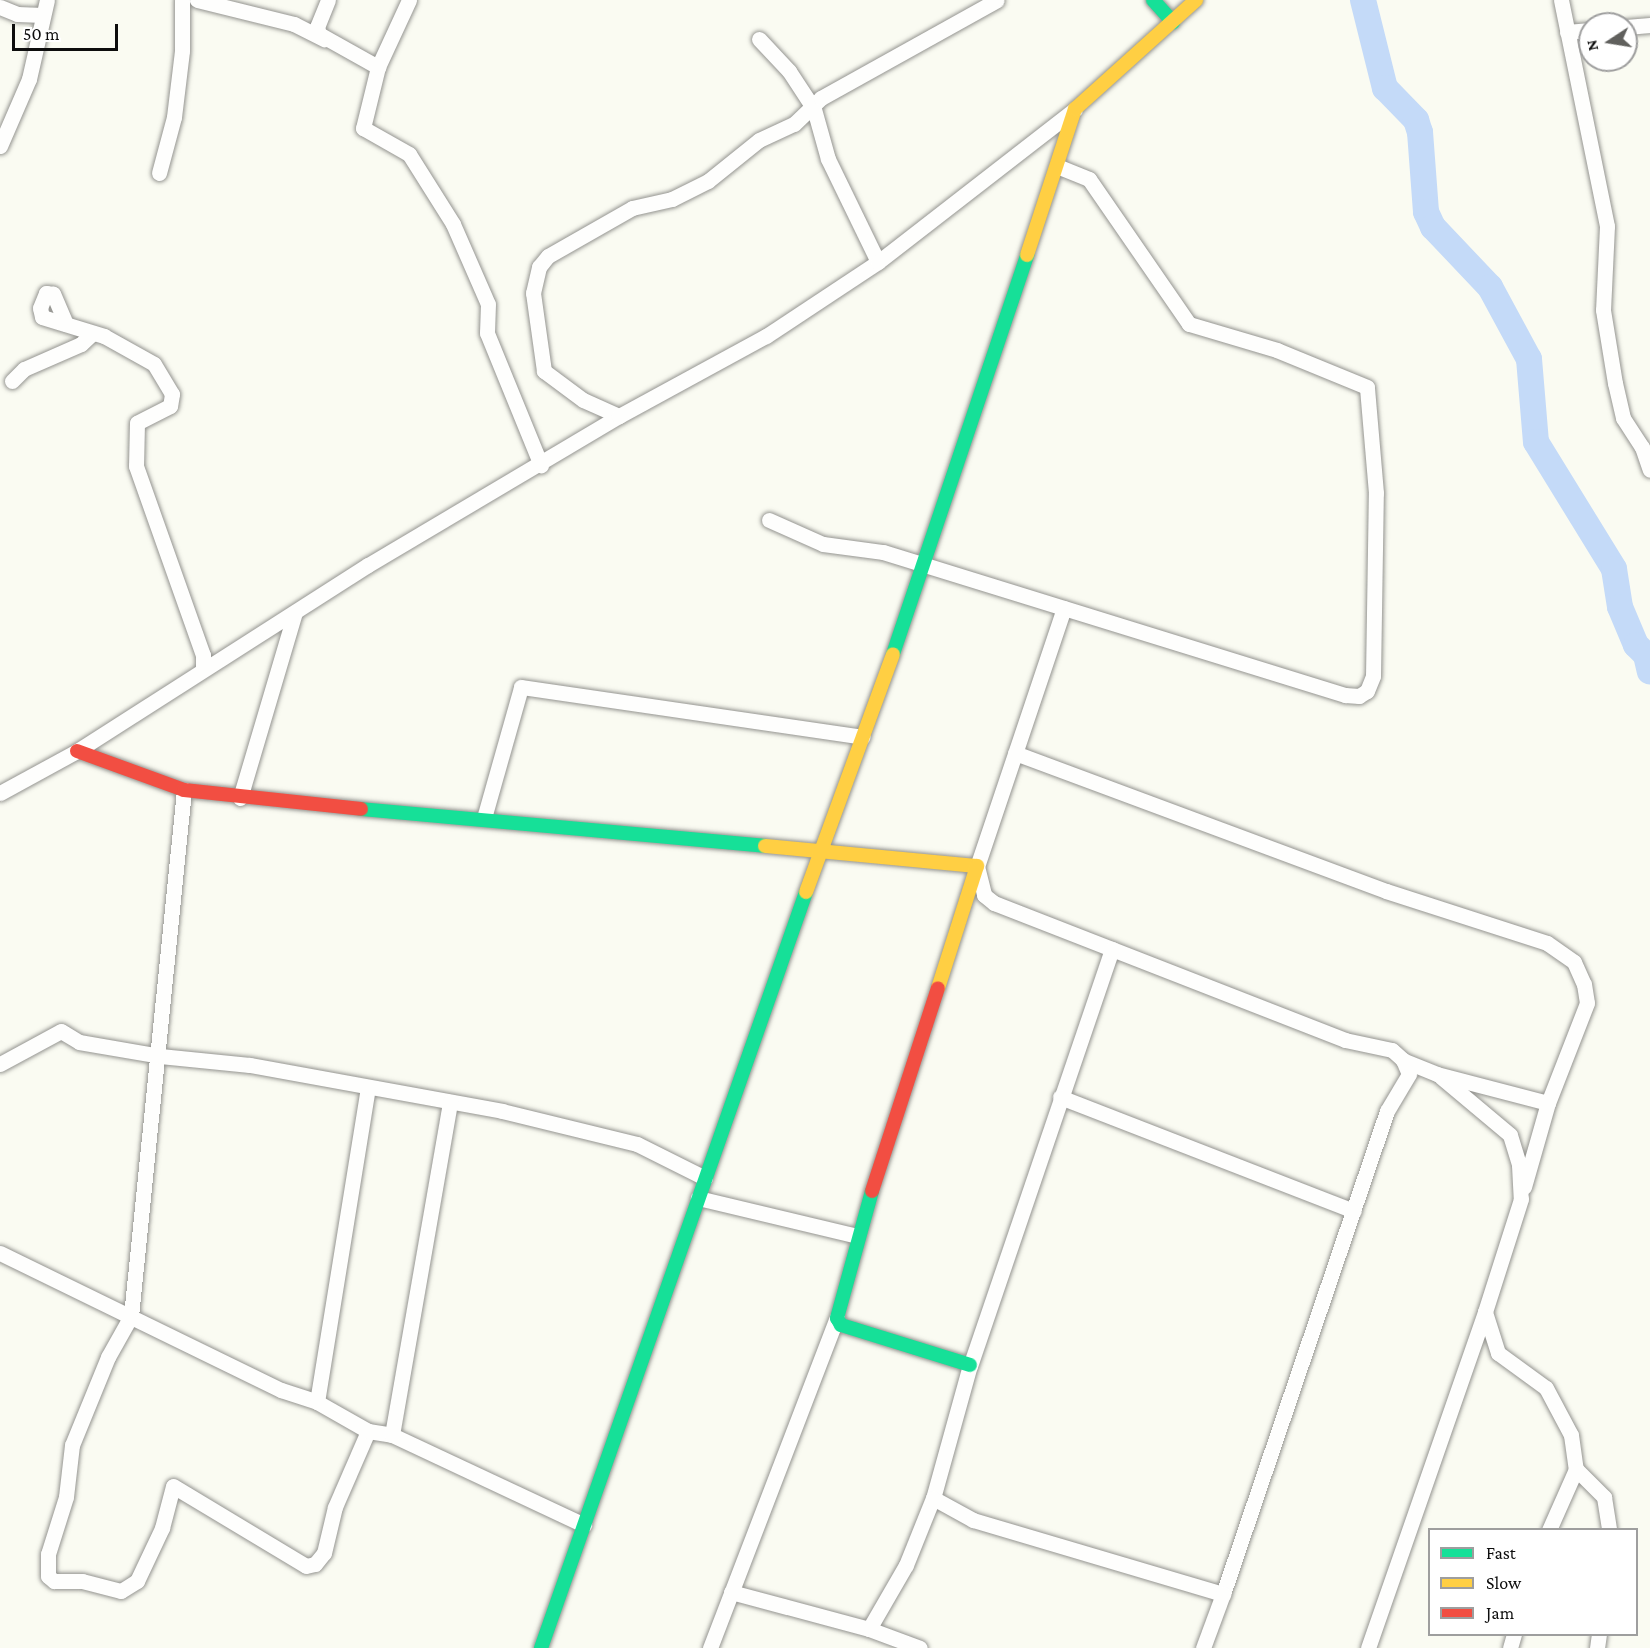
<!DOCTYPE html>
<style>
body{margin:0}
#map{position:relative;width:1650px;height:1648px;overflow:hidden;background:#fafbf2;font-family:"Crimson Pro",serif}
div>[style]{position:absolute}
.river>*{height:26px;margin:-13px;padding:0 13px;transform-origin:13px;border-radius:13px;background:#c4daf8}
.roads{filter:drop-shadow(0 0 2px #949490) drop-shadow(0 0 2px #949490)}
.street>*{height:15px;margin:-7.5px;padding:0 7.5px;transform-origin:7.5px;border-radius:7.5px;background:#fefefd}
.fast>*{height:14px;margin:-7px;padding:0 7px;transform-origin:7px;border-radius:7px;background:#16e098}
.slow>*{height:14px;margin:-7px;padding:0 7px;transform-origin:7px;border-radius:7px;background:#ffcf43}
.jam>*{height:14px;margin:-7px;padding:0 7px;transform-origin:7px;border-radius:7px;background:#f24e42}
span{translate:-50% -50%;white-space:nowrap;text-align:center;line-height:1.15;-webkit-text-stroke:6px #fff;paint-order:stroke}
.legend{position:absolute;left:1428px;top:1528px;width:210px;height:108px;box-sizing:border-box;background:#fff;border:2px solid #9e9e9e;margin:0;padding:8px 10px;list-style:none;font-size:18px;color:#0d0d0d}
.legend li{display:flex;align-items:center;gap:12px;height:30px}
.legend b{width:30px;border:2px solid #9e9e9e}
.north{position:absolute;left:1578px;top:12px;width:60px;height:60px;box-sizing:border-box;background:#fff;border:2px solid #9e9e9e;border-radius:50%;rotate:258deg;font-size:16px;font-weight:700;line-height:24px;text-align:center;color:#0d0d0d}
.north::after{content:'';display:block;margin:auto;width:21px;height:27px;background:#60605d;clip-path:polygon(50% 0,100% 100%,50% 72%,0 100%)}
.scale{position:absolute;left:12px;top:24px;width:106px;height:27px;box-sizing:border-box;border:3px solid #0d0d0d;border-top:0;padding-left:8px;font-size:18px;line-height:21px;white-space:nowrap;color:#0d0d0d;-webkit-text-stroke:4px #fff;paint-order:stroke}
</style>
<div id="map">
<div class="river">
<i style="left:1363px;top:0;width:91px;rotate:76deg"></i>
<i style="left:1385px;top:88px;width:45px;rotate:45.9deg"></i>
<i style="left:1416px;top:120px;width:13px;rotate:72deg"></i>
<i style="left:1420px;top:132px;width:80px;rotate:85.7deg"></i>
<i style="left:1426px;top:212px;width:17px;rotate:65deg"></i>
<i style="left:1433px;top:227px;width:83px;rotate:46.5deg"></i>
<i style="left:1490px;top:287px;width:82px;rotate:61.6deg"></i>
<i style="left:1529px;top:359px;width:83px;rotate:85.2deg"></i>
<i style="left:1536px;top:442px;width:149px;rotate:58.4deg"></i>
<i style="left:1614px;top:569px;width:38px;rotate:81deg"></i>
<i style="left:1620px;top:607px;width:41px;rotate:67.2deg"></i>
<i style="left:1636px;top:645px;width:14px;rotate:45deg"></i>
<i style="left:1646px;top:655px;width:17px;rotate:77deg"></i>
</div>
<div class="roads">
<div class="street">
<i style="left:197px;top:0;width:100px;rotate:13.9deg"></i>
<i style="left:294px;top:24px;width:34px;rotate:27deg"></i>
<i style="left:328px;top:0;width:29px;rotate:112deg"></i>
<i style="left:317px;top:27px;width:7px;rotate:74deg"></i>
<i style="left:319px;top:34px;width:68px;rotate:29.2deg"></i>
<i style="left:409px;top:0;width:74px;rotate:114.8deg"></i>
<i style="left:378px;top:67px;width:63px;rotate:103.8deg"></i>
<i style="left:363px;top:128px;width:53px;rotate:29.5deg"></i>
<i style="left:409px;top:154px;width:83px;rotate:57.8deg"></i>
<i style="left:453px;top:224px;width:87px;rotate:66.4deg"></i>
<i style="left:488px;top:304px;width:29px;rotate:92deg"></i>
<i style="left:487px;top:333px;width:143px;rotate:67.8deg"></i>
<i style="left:1561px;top:0;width:231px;rotate:78.5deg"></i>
<i style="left:1607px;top:226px;width:84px;rotate:92.7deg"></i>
<i style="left:1603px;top:310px;width:74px;rotate:80.7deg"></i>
<i style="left:1615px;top:383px;width:36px;rotate:77deg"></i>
<i style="left:1623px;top:418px;width:35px;rotate:57deg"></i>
<i style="left:1642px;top:447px;width:24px;rotate:71deg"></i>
<i style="left:0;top:7px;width:18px;rotate:22deg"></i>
<i style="left:17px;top:14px;width:26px;rotate:2deg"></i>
<i style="left:1626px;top:27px;width:24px;rotate:-5deg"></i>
<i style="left:1567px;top:32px;width:23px;rotate:-5deg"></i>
<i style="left:759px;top:39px;width:44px;rotate:46.8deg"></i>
<i style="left:789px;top:71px;width:45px;rotate:56.7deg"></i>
<i style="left:814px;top:109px;width:52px;rotate:74.4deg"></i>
<i style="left:828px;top:159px;width:114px;rotate:64.1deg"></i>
<i style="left:0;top:146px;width:73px;rotate:-66.6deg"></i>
<i style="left:29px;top:79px;width:81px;rotate:-77.2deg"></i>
<i style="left:159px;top:173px;width:58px;rotate:-75deg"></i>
<i style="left:174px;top:117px;width:66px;rotate:-83.1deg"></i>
<i style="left:182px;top:51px;width:51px;rotate:-90deg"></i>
<i style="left:66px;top:324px;width:33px;rotate:-113deg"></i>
<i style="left:53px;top:294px;width:7px;rotate:-172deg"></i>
<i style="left:46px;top:293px;width:16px;rotate:112deg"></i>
<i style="left:40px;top:308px;width:9px;rotate:77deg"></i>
<i style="left:42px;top:317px;width:65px;rotate:17deg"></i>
<i style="left:104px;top:336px;width:57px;rotate:29.2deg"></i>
<i style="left:154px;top:364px;width:35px;rotate:59deg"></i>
<i style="left:172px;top:394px;width:12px;rotate:99deg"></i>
<i style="left:170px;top:406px;width:37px;rotate:153deg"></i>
<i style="left:137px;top:423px;width:43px;rotate:91.3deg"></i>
<i style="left:136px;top:466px;width:201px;rotate:70.5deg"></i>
<i style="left:203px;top:655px;width:14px;rotate:90deg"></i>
<i style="left:12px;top:381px;width:17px;rotate:-45deg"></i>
<i style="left:24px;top:369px;width:62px;rotate:-23.7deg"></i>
<i style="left:81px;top:344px;width:16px;rotate:-43deg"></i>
<i style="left:619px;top:416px;width:39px;rotate:-156deg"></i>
<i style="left:583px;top:400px;width:49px;rotate:-143.4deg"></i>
<i style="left:544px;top:371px;width:79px;rotate:-98deg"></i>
<i style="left:533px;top:293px;width:27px;rotate:-77deg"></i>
<i style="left:539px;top:267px;width:14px;rotate:-51deg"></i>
<i style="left:548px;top:256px;width:97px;rotate:-29.7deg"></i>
<i style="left:632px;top:208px;width:41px;rotate:-12.7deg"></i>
<i style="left:672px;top:199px;width:40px;rotate:-26.6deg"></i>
<i style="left:708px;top:181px;width:65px;rotate:-38.8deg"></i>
<i style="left:759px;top:140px;width:38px;rotate:-25deg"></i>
<i style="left:794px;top:124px;width:37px;rotate:-44deg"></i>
<i style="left:821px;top:98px;width:201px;rotate:-29.1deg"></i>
<i style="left:769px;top:520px;width:59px;rotate:24deg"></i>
<i style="left:823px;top:544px;width:61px;rotate:7.6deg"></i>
<i style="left:883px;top:552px;width:484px;rotate:17.2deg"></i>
<i style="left:1345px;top:695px;width:14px;rotate:4deg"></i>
<i style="left:1359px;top:696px;width:9px;rotate:-32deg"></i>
<i style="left:1367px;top:691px;width:16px;rotate:-68deg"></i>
<i style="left:1373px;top:676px;width:183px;rotate:-89.1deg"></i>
<i style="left:1376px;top:493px;width:106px;rotate:-94.9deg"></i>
<i style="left:1367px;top:387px;width:97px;rotate:-157.7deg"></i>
<i style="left:1277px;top:350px;width:92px;rotate:-163.5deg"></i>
<i style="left:1189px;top:324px;width:176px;rotate:-124.6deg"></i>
<i style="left:1089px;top:179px;width:32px;rotate:-158deg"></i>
<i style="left:1064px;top:608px;width:272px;rotate:108.6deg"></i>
<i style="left:977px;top:866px;width:30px;rotate:76deg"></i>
<i style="left:984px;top:895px;width:13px;rotate:39deg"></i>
<i style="left:994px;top:903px;width:377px;rotate:21.3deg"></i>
<i style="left:1345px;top:1040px;width:48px;rotate:12deg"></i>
<i style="left:1392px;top:1050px;width:15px;rotate:42deg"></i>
<i style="left:1403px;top:1060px;width:15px;rotate:67deg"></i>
<i style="left:1409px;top:1074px;width:43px;rotate:120.7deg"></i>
<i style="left:1387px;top:1111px;width:510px;rotate:108.75deg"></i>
<i style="left:1015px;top:753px;width:396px;rotate:20.4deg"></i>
<i style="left:1386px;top:891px;width:169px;rotate:17.9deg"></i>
<i style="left:1547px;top:943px;width:33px;rotate:35deg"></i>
<i style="left:1574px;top:962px;width:24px;rotate:66deg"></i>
<i style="left:1584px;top:984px;width:19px;rotate:81deg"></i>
<i style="left:1587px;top:1003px;width:107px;rotate:111.3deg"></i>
<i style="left:1548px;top:1103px;width:115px;rotate:-165.4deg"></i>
<i style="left:1437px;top:1074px;width:37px;rotate:-158deg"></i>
<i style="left:184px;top:790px;width:529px;rotate:95.75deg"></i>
<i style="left:131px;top:1316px;width:47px;rotate:119.3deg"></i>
<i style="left:108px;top:1357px;width:95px;rotate:112.2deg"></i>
<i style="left:72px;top:1445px;width:52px;rotate:96.6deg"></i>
<i style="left:66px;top:1497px;width:60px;rotate:107.5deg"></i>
<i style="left:48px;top:1554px;width:22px;rotate:90deg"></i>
<i style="left:48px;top:1576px;width:8px;rotate:40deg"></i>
<i style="left:54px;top:1581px;width:28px"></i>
<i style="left:82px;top:1581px;width:40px;rotate:14.4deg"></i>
<i style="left:121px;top:1591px;width:19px;rotate:-32deg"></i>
<i style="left:137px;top:1581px;width:59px;rotate:-64.7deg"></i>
<i style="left:162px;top:1528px;width:43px;rotate:-75.3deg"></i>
<i style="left:173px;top:1486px;width:155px;rotate:31deg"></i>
<i style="left:306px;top:1566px;width:9px;rotate:-13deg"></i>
<i style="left:315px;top:1564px;width:14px;rotate:-51deg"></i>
<i style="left:324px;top:1553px;width:47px;rotate:-76.6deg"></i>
<i style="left:335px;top:1507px;width:83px;rotate:-66.5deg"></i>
<i style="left:0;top:793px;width:88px;rotate:-28.6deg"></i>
<i style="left:77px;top:751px;width:345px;rotate:-32.6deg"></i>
<i style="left:368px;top:565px;width:292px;rotate:-30.7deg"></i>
<i style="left:619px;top:416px;width:167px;rotate:-28.6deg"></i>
<i style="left:766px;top:336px;width:134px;rotate:-33.5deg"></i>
<i style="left:878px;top:262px;width:249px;rotate:-37.8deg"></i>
<i style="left:240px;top:798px;width:194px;rotate:-73.5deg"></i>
<i style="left:484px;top:818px;width:136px;rotate:-74.2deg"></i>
<i style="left:521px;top:687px;width:345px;rotate:8.3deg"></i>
<i style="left:1112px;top:949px;width:440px;rotate:108.8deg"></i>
<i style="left:970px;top:1365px;width:138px;rotate:105.5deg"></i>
<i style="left:933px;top:1498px;width:46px;rotate:28.8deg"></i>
<i style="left:973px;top:1520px;width:261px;rotate:16.5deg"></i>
<i style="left:1223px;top:1594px;width:58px;rotate:110.3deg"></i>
<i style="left:0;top:1064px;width:69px;rotate:-28.4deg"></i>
<i style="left:61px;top:1031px;width:21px;rotate:31deg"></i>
<i style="left:79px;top:1042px;width:82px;rotate:9.8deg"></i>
<i style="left:160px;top:1056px;width:90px;rotate:5.7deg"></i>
<i style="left:250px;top:1065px;width:256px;rotate:10.3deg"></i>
<i style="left:502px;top:1111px;width:139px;rotate:13.7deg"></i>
<i style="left:637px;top:1144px;width:76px;rotate:26.6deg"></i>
<i style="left:1441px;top:1077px;width:90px;rotate:40deg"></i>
<i style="left:1510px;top:1135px;width:31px;rotate:73deg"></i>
<i style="left:1519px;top:1165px;width:34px;rotate:87deg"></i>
<i style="left:1521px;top:1199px;width:119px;rotate:107.7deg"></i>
<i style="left:1485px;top:1312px;width:43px;rotate:72.4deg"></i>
<i style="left:1498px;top:1353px;width:59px;rotate:36.1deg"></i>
<i style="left:1546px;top:1388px;width:53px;rotate:62deg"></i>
<i style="left:1571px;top:1435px;width:34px;rotate:82deg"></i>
<i style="left:1576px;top:1469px;width:40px;rotate:45deg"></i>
<i style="left:1604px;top:1497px;width:33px;rotate:81deg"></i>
<i style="left:1060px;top:1097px;width:315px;rotate:21.2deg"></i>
<i style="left:1524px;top:1187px;width:87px;rotate:-74.1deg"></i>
<i style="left:698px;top:1198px;width:164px;rotate:13.4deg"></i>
<i style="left:0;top:1253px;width:313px;rotate:26deg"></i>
<i style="left:281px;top:1390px;width:38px;rotate:18deg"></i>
<i style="left:317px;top:1402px;width:59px;rotate:29.6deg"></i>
<i style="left:368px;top:1431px;width:24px;rotate:9deg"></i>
<i style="left:392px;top:1435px;width:212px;rotate:25.1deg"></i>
<i style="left:317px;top:1402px;width:319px;rotate:-80.8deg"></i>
<i style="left:392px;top:1435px;width:338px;rotate:-80.1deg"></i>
<i style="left:1549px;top:1530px;width:67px;rotate:-66.1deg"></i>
<i style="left:731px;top:1592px;width:143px;rotate:15deg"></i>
<i style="left:869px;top:1629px;width:54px;rotate:20.4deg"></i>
<i style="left:869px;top:1629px;width:74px;rotate:-60deg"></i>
<i style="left:906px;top:1565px;width:72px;rotate:-68.1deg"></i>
<i style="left:710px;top:1648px;width:354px;rotate:-69deg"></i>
<i style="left:1368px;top:1648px;width:356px;rotate:-70.8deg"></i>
<i style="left:1510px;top:1648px;width:15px;rotate:-74deg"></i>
<i style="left:1597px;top:1648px;width:14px;rotate:-82deg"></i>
</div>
<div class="fast">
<i style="left:1153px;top:0;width:30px;rotate:48deg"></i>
<i style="left:893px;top:654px;width:421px;rotate:-71.4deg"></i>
<i style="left:361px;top:809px;width:406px;rotate:5.2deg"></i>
<i style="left:872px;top:1191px;width:132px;rotate:105.4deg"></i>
<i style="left:837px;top:1318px;width:8px;rotate:60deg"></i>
<i style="left:841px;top:1325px;width:135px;rotate:17.2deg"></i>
<i style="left:541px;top:1648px;width:801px;rotate:-70.68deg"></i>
</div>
<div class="slow">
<i style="left:1027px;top:255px;width:154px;rotate:-71.8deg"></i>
<i style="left:1075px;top:109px;width:163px;rotate:-42deg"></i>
<i style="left:765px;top:846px;width:213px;rotate:5.4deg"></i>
<i style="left:977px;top:866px;width:128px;rotate:107.7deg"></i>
<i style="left:806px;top:892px;width:253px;rotate:-69.9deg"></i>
</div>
<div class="jam">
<i style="left:77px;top:751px;width:114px;rotate:20deg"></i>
<i style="left:184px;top:790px;width:178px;rotate:6.1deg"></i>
<i style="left:872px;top:1191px;width:213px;rotate:-72deg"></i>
</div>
</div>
<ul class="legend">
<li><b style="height:8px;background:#16e098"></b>Fast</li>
<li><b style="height:8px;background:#ffcf43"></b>Slow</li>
<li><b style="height:8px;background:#f24e42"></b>Jam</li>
</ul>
<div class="north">N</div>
<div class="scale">50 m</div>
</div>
